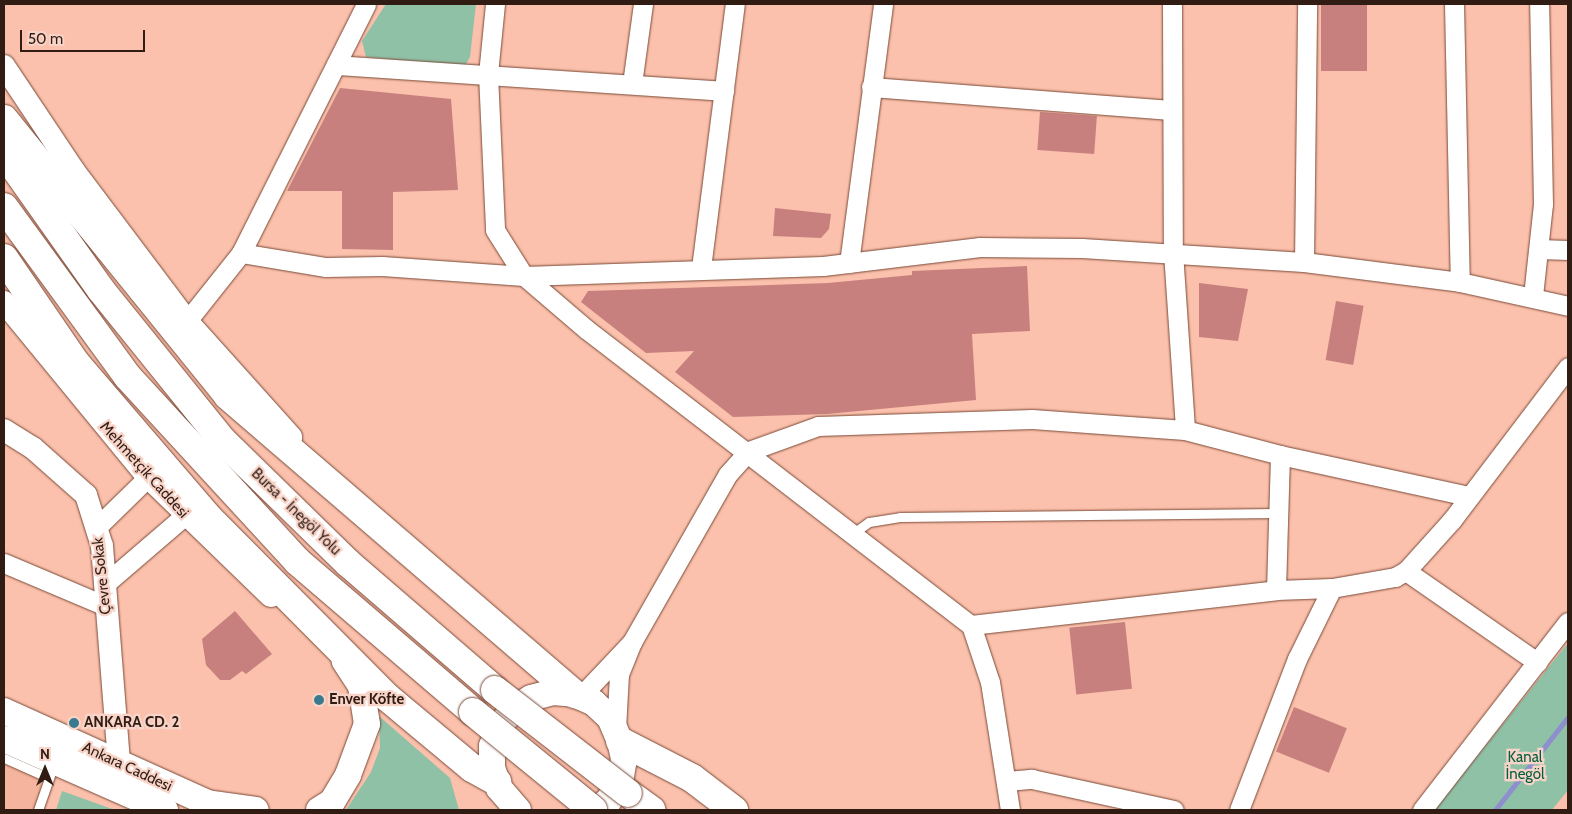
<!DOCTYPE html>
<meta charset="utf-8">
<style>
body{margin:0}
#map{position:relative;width:1572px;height:814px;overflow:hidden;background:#fbc1ac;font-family:Cabin,sans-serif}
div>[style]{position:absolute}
.built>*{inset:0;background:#f5b49d}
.green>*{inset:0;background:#8fc1a7}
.stream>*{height:5px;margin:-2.5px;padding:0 2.5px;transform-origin:2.5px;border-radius:2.5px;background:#8d90cc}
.building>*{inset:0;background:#c7807e;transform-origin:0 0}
.roads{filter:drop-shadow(0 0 1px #7a4937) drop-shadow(0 0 1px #7a4937)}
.service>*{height:9px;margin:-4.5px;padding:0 4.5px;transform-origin:4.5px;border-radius:4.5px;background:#fff}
.minor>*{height:19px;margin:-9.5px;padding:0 9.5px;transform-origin:9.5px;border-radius:9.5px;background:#fff}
.tertiary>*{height:22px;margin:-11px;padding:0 11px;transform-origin:11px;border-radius:11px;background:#fff}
.secondary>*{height:26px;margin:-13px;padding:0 13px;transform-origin:13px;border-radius:13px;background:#fff}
.trunk>*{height:28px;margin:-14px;padding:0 14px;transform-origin:14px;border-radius:14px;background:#fff}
.bridges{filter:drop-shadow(0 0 1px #7a4937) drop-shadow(0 0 1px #7a4937)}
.trunk-bridge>*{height:28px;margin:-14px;padding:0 14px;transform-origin:14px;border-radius:14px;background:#fff}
.dots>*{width:14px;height:14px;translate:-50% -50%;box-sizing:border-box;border:2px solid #f8d4c8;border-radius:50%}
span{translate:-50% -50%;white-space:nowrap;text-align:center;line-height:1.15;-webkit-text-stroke:4.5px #f8d4c8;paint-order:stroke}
.street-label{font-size:15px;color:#311c14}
.poi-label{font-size:15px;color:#311c14;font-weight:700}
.left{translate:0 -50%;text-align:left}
.park-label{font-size:15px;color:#015f3e}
.frame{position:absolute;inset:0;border:5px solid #311c14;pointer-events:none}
.north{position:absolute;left:20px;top:744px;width:50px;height:50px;-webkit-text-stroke:4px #f8d4c8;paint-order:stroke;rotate:0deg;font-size:14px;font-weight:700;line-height:20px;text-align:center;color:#311c14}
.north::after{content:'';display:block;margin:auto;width:18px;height:22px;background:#311c14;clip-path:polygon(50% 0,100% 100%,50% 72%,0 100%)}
.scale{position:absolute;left:20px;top:30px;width:125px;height:22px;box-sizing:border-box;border:2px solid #311c14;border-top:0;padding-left:6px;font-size:15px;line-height:18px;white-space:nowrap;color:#311c14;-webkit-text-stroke:4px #f8d4c8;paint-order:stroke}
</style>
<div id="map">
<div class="built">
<i style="clip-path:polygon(4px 751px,57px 773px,45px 810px,4px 810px)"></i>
</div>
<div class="green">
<i style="clip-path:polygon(386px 4px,476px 4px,470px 57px,465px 66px,366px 57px,362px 41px)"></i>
<i style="clip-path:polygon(1568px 643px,1568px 790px,1552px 810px,1434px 810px)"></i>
<i style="clip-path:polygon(379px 716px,450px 778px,459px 810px,346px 810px,371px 772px,380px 748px)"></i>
<i style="clip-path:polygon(62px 791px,115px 810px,56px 810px)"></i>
</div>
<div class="stream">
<i style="left:1495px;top:810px;width:118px;rotate:-51.9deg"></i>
</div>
<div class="building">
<i style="left:1321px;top:4px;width:46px;height:67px"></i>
<i style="clip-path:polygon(340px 88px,451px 99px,458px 190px,393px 192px,393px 250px,342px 249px,342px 191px,287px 191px)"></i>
<i style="left:1040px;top:112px;width:57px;height:38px;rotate:4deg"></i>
<i style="clip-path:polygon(775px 208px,831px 214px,829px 229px,821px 238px,773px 236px)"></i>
<i style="clip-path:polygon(1027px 266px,1030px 331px,972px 334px,976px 400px,827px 414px,733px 417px,675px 372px,694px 351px,646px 353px,581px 302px,588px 291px,828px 283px,912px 275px,912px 271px)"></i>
<i style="clip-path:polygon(1199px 283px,1248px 289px,1238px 341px,1199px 337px)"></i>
<i style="left:1336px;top:301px;width:28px;height:60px;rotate:10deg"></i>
<i style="clip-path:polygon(235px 611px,272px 654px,246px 674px,242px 671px,230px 680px,220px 680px,206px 665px,202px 639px)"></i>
<i style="left:1125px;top:622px;width:67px;height:56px;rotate:84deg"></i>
<i style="left:1294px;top:707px;width:57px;height:48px;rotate:22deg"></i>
</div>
<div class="roads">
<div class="service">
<i style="left:855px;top:532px;width:17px;rotate:-36deg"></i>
<i style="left:869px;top:522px;width:31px;rotate:-9deg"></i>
<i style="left:900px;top:517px;width:378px;rotate:-0.6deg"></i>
<i style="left:4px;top:758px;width:49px;rotate:24deg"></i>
<i style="left:38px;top:810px;width:49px;rotate:-70.8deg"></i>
</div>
<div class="minor">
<i style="left:495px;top:4px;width:70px;rotate:95.7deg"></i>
<i style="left:488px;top:74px;width:156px;rotate:87.4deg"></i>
<i style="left:495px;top:230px;width:54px;rotate:57.8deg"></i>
<i style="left:524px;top:276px;width:82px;rotate:40.5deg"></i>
<i style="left:586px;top:329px;width:486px;rotate:37.6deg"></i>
<i style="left:971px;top:625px;width:60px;rotate:71.6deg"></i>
<i style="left:990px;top:682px;width:130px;rotate:81.1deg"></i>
<i style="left:1172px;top:4px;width:248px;rotate:89.8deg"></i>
<i style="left:1173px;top:252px;width:178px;rotate:86.1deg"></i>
<i style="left:1454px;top:4px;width:278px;rotate:88.8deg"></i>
<i style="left:336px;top:65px;width:389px;rotate:3.8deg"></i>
<i style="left:632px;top:84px;width:81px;rotate:-82.2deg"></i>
<i style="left:871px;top:87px;width:301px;rotate:4.4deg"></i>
<i style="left:1539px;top:249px;width:29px;rotate:2deg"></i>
<i style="left:241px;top:253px;width:279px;rotate:-63.3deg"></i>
<i style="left:1304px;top:262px;width:258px;rotate:-89.3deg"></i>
<i style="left:849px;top:263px;width:261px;rotate:-82.5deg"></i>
<i style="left:701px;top:268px;width:266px;rotate:-82.7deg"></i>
<i style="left:1533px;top:296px;width:93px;rotate:-83.8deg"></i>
<i style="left:1543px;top:204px;width:200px;rotate:-91.1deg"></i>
<i style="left:187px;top:321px;width:87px;rotate:-51.5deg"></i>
<i style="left:241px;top:253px;width:86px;rotate:9.4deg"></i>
<i style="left:326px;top:267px;width:56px;rotate:-1deg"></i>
<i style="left:382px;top:266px;width:142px;rotate:4deg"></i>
<i style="left:524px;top:276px;width:299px;rotate:-1.9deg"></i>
<i style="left:823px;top:266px;width:158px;rotate:-6.9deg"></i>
<i style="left:980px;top:247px;width:102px;rotate:0.6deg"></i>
<i style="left:1082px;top:248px;width:222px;rotate:3.6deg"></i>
<i style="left:1304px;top:262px;width:157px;rotate:7.3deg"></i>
<i style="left:1460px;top:282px;width:111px;rotate:12.5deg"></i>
<i style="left:97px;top:527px;width:71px;rotate:-44.4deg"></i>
<i style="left:4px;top:563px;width:111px;rotate:22.9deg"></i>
<i style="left:1406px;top:571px;width:160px;rotate:34.8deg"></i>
<i style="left:105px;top:584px;width:104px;rotate:-40.7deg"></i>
<i style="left:1276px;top:590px;width:135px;rotate:-88.3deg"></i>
<i style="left:971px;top:625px;width:307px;rotate:-6.5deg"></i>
<i style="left:1276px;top:590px;width:56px;rotate:-2deg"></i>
<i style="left:1332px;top:588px;width:64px;rotate:-9.9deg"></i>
<i style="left:1395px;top:577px;width:13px;rotate:-29deg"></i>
<i style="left:1406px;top:571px;width:69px;rotate:-48deg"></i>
<i style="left:1452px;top:520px;width:192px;rotate:-52.8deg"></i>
<i style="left:632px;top:642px;width:193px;rotate:-60.3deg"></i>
<i style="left:728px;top:474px;width:31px;rotate:-48deg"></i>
<i style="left:749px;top:451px;width:73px;rotate:-19.9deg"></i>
<i style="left:818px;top:426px;width:214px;rotate:-1.9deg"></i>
<i style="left:1032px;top:419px;width:153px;rotate:4.1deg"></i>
<i style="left:1185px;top:430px;width:98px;rotate:14.7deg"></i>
<i style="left:1280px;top:455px;width:192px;rotate:12.3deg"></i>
<i style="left:580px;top:697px;width:76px;rotate:-46.6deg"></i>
<i style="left:632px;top:642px;width:35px;rotate:112deg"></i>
<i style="left:619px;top:674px;width:56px;rotate:93.1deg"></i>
<i style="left:1007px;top:781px;width:25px;rotate:-5deg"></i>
<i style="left:1032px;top:779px;width:145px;rotate:12.3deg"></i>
<i style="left:1239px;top:810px;width:162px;rotate:-69deg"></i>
<i style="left:1297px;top:659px;width:79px;rotate:-63.8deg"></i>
<i style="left:1422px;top:810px;width:238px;rotate:-52.2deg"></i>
</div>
<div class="tertiary">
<i style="left:4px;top:66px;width:126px;rotate:56.3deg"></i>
<i style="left:74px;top:171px;width:188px;rotate:53deg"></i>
<i style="left:187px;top:321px;width:156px;rotate:48.1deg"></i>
<i style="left:4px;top:302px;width:227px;rotate:50.6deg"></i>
<i style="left:148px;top:477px;width:171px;rotate:44.1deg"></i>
<i style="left:4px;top:430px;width:34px;rotate:32deg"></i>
<i style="left:33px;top:448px;width:71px;rotate:41.6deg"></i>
<i style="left:86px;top:495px;width:53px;rotate:72.6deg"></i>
<i style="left:102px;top:546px;width:218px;rotate:85.5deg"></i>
</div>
<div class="secondary">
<i style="left:4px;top:711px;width:240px;rotate:24.3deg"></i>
<i style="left:4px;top:739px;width:176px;rotate:23.8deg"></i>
<i style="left:207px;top:803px;width:49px;rotate:8.1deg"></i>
<i style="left:319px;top:810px;width:15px;rotate:-32deg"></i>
<i style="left:332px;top:802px;width:31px;rotate:-59deg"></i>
<i style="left:348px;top:775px;width:54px;rotate:-69.6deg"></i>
<i style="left:367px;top:724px;width:38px;rotate:-99deg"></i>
<i style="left:361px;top:686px;width:30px;rotate:-123deg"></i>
<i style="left:518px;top:810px;width:29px;rotate:-131deg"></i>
<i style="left:499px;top:788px;width:21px;rotate:-109deg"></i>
<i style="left:492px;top:768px;width:22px;rotate:-90deg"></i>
<i style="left:492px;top:746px;width:22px;rotate:-68deg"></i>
<i style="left:500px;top:726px;width:21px;rotate:-53deg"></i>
<i style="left:513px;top:709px;width:21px;rotate:-31deg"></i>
<i style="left:531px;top:698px;width:23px;rotate:-15deg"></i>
<i style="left:553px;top:692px;width:21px;rotate:5deg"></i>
<i style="left:574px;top:694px;width:22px;rotate:24deg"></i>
<i style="left:594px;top:703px;width:22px;rotate:43deg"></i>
<i style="left:610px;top:718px;width:25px;rotate:67deg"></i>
<i style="left:620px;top:741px;width:18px;rotate:77deg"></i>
<i style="left:624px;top:759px;width:22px;rotate:100deg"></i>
<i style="left:620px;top:781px;width:22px;rotate:120deg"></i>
<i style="left:609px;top:800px;width:16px;rotate:140deg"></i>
</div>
<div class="trunk">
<i style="left:4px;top:119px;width:356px;rotate:51deg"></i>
<i style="left:228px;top:396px;width:457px;rotate:40.7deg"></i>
<i style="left:4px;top:153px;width:168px;rotate:54.7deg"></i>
<i style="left:101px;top:290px;width:194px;rotate:51.1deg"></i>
<i style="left:223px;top:441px;width:175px;rotate:44.3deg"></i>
<i style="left:348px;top:563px;width:194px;rotate:40.8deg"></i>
<i style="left:4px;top:207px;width:210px;rotate:53.9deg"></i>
<i style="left:128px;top:377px;width:250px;rotate:47.4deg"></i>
<i style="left:297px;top:561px;width:232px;rotate:40.6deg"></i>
<i style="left:4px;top:258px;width:127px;rotate:55.6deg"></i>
<i style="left:76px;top:363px;width:203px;rotate:49.4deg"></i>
<i style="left:208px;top:517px;width:255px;rotate:45.2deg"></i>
<i style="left:388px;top:698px;width:109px;rotate:39.8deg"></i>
<i style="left:472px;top:768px;width:29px;rotate:29deg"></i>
<i style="left:620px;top:741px;width:81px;rotate:27.2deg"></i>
<i style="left:692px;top:778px;width:53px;rotate:37.3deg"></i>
<i style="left:628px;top:793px;width:29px;rotate:36deg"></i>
</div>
</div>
<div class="bridges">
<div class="trunk-bridge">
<i style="left:495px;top:690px;width:168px;rotate:37.8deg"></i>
<i style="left:473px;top:712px;width:155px;rotate:39.2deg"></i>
</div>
</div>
<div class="dots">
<i style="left:319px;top:700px;background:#3a7a8e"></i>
<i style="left:74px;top:723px;background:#3a7a8e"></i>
</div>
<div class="street-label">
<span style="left:144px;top:470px;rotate:48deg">Mehmetçik Caddesi</span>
<span style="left:296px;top:512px;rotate:44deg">Bursa - İnegöl Yolu</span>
<span style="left:102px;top:576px;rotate:-96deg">Çevre Sokak</span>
<span style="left:127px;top:767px;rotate:25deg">Ankara Caddesi</span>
</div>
<div class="poi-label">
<span class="left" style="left:329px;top:700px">Enver Köfte</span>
<span class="left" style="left:84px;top:723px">ANKARA CD. 2</span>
</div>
<div class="park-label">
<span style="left:1525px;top:766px">Kanal<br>İnegöl</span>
</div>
<div class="frame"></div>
<div class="north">N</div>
<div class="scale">50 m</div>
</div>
